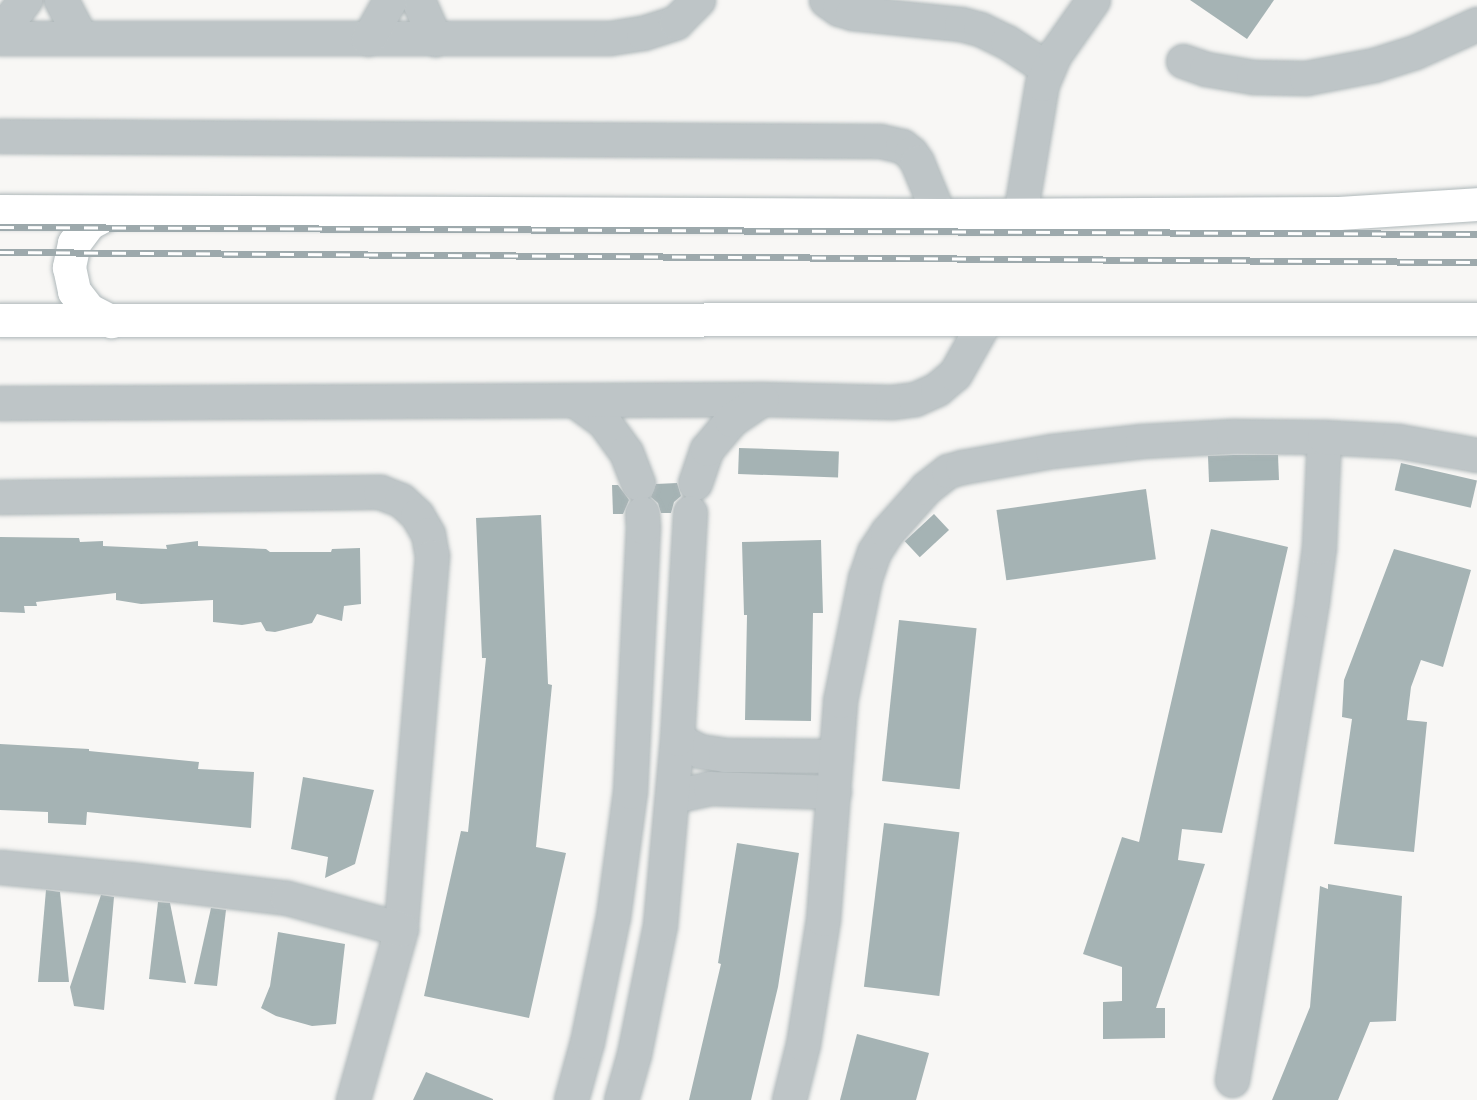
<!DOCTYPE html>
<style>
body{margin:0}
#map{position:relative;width:1477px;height:1100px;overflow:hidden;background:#f8f7f5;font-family:"DejaVu Sans",sans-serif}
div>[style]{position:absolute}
.building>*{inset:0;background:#a5b3b4;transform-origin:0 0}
.roads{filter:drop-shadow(0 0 2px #afb8ba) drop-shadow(0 0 2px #afb8ba)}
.minor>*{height:33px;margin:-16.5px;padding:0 16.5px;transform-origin:16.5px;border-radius:16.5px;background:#bec5c7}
.major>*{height:33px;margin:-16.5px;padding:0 16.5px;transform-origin:16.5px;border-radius:16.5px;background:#fff}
.rail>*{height:7px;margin-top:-3.5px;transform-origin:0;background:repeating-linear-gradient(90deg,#fff 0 14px,#9da9ac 0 28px);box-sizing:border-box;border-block:2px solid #9da9ac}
span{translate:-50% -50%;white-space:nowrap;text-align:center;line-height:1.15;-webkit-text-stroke:6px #fff;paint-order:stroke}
</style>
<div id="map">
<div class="building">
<i style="clip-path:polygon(1190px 0,1274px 0,1247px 39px)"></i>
<i style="left:739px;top:448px;width:100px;height:26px;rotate:2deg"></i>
<i style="clip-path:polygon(1233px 455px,1278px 455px,1279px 480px,1209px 482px,1208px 456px)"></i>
<i style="left:1401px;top:463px;width:78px;height:28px;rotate:13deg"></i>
<i style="clip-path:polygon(677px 483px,681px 496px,674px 502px,671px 513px,661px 513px,658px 503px,651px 497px,656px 484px)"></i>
<i style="clip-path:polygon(612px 485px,618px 485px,629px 500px,623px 514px,613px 514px)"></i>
<i style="left:1146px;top:489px;width:71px;height:151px;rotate:82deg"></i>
<i style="left:934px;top:514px;width:22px;height:40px;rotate:47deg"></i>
<i style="clip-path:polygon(541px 515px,548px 684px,552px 685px,536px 847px,566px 853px,529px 1018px,424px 996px,461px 831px,468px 832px,486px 658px,482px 658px,476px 518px)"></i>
<i style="clip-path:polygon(1211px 529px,1288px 547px,1222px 833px,1182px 829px,1178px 860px,1205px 864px,1156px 1008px,1165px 1008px,1165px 1038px,1103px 1039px,1103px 1002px,1122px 1001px,1122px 967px,1083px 954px,1122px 837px,1139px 842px)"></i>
<i style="clip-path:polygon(0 537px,79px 538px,80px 542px,103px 541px,103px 546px,167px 549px,166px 545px,198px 541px,198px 546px,266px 549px,270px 552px,331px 552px,332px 549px,360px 548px,361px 604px,344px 606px,342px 621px,317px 614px,312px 623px,275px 632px,266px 631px,261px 622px,242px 625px,213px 622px,213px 600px,141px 604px,116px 600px,116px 593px,36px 602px,37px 606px,24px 606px,25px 613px,0 612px)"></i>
<i style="clip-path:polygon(821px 540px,823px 613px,813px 613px,811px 721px,745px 720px,747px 615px,744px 615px,742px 542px)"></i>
<i style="clip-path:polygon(1394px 549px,1471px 570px,1443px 667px,1421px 660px,1411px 687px,1407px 720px,1427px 722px,1414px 852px,1334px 844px,1352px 719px,1342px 717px,1344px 680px)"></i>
<i style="left:899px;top:620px;width:78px;height:162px;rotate:6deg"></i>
<i style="clip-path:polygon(0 744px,89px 749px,89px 751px,199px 762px,198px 769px,254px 772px,251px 828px,87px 812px,86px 825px,48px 823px,48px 812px,0 810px)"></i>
<i style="clip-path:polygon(303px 777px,374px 790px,355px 864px,325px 878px,328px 857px,291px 849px)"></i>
<i style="left:884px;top:823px;width:76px;height:165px;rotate:7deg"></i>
<i style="clip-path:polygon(737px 843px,799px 853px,778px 987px,751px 1100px,689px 1100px,721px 964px,718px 963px)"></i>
<i style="clip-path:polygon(1328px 884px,1402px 896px,1396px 1021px,1370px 1022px,1338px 1100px,1272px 1100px,1310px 1007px,1320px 886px,1328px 889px)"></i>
<i style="clip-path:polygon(46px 890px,60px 892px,69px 982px,38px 982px)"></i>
<i style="clip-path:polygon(101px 895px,114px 897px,104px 1010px,74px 1006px,70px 987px)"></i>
<i style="clip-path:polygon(158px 902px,170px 903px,186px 983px,149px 979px)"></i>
<i style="clip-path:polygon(211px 908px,226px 910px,217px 986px,194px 984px)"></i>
<i style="clip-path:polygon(278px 932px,345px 944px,336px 1024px,312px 1026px,276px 1016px,261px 1008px,270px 986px)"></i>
<i style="clip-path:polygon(857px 1034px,929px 1053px,916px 1100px,840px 1100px)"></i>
<i style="clip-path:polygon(426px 1072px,493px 1099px,493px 1100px,413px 1100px)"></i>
</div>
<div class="roads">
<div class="minor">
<i style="left:61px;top:0;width:43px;rotate:62.2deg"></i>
<i style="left:418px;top:0;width:43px;rotate:66.4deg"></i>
<i style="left:826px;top:0;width:16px;rotate:35deg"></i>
<i style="left:839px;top:9px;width:14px;rotate:17deg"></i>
<i style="left:852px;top:13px;width:110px;rotate:5.8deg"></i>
<i style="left:961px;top:24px;width:20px;rotate:15deg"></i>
<i style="left:980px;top:29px;width:30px;rotate:26deg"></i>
<i style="left:1007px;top:42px;width:49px;rotate:33.4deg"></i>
<i style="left:0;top:32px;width:41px;rotate:-52deg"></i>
<i style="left:0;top:38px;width:610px"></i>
<i style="left:610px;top:38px;width:33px;rotate:-9deg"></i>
<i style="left:643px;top:33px;width:35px;rotate:-18deg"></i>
<i style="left:676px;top:22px;width:31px;rotate:-45deg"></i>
<i style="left:368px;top:39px;width:45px;rotate:-60.6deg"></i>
<i style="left:1183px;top:61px;width:24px;rotate:19deg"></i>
<i style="left:1206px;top:69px;width:48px;rotate:9.7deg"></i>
<i style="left:1253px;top:77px;width:53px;rotate:1.1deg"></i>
<i style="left:1306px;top:78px;width:69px;rotate:-10.8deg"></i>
<i style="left:1374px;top:65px;width:43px;rotate:-17.6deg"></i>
<i style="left:1415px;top:52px;width:68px;rotate:-24.3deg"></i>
<i style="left:0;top:136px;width:880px;rotate:0.33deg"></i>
<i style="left:880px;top:141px;width:23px;rotate:13deg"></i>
<i style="left:902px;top:146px;width:11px;rotate:38deg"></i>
<i style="left:911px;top:153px;width:11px;rotate:56deg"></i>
<i style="left:917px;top:162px;width:57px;rotate:67.5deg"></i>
<i style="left:1020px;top:215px;width:133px;rotate:-80.5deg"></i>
<i style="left:1042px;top:84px;width:33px;rotate:-67deg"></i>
<i style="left:1055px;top:54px;width:66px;rotate:-54.9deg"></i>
<i style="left:574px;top:400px;width:37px;rotate:36deg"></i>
<i style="left:604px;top:422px;width:37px;rotate:54deg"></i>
<i style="left:626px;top:452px;width:34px;rotate:69deg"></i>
<i style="left:0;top:403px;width:762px;rotate:-0.3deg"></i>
<i style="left:762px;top:399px;width:130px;rotate:1.3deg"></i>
<i style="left:892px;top:402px;width:23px;rotate:-7deg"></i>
<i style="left:915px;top:399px;width:24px;rotate:-24deg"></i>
<i style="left:937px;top:389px;width:23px;rotate:-40deg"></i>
<i style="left:955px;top:374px;width:63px;rotate:-60.6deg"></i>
<i style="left:695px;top:483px;width:36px;rotate:-71deg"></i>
<i style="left:707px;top:449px;width:38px;rotate:-50deg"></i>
<i style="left:731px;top:420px;width:37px;rotate:-34deg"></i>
<i style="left:0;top:497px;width:380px;rotate:-0.8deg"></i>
<i style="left:380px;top:492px;width:22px;rotate:21deg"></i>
<i style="left:401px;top:500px;width:22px;rotate:43deg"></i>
<i style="left:417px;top:515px;width:22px;rotate:60deg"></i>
<i style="left:428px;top:534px;width:22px;rotate:80deg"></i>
<i style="left:432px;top:556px;width:374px;rotate:94.8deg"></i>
<i style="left:401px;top:929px;width:178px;rotate:105.7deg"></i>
<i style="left:677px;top:739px;width:26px;rotate:28deg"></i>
<i style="left:700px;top:751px;width:25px;rotate:9deg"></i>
<i style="left:725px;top:755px;width:111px;rotate:0.5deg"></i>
<i style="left:673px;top:796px;width:38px;rotate:-12deg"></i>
<i style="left:710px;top:788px;width:124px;rotate:1.8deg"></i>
<i style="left:0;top:867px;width:129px;rotate:5.4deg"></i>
<i style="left:128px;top:879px;width:160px;rotate:6.8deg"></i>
<i style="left:287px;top:898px;width:118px;rotate:15.2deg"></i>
<i style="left:1232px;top:1080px;width:486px;rotate:-80.5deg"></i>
<i style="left:1312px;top:601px;width:54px;rotate:-82.6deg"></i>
<i style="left:1319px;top:547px;width:110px;rotate:-87.4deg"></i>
<i style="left:571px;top:1100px;width:60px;rotate:-74.6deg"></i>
<i style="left:587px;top:1042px;width:128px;rotate:-78.3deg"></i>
<i style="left:613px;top:917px;width:126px;rotate:-82.3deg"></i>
<i style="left:630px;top:792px;width:265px;rotate:-87.2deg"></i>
<i style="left:643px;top:527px;width:14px;rotate:-94deg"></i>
<i style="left:621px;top:1100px;width:48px;rotate:-74.2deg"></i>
<i style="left:634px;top:1054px;width:132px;rotate:-78.6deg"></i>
<i style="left:660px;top:925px;width:187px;rotate:-84.8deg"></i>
<i style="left:677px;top:739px;width:227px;rotate:-86.7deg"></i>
<i style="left:789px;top:1100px;width:58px;rotate:-76deg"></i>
<i style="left:803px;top:1044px;width:127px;rotate:-80.9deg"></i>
<i style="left:823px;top:919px;width:219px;rotate:-85.5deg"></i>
<i style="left:840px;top:701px;width:126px;rotate:-78.5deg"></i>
<i style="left:865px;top:578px;width:28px;rotate:-71deg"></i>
<i style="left:874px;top:552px;width:24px;rotate:-57deg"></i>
<i style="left:887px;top:532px;width:59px;rotate:-48.4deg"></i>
<i style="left:926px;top:488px;width:28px;rotate:-38deg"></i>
<i style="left:948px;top:471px;width:15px;rotate:-16deg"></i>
<i style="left:962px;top:467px;width:91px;rotate:-10.1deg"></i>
<i style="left:1052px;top:451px;width:91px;rotate:-6.3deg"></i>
<i style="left:1142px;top:441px;width:91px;rotate:-3.1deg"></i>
<i style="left:1233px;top:436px;width:91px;rotate:0.6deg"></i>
<i style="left:1324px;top:437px;width:74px;rotate:3.1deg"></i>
<i style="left:1398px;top:441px;width:80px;rotate:10deg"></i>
</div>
<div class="major">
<i style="left:0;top:211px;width:939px;rotate:0.24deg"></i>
<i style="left:939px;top:215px;width:400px;rotate:-0.3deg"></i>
<i style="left:1339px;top:213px;width:138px;rotate:-3.7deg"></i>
<i style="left:110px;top:212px;width:24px;rotate:152deg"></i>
<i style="left:89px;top:223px;width:25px;rotate:127deg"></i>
<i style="left:74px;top:243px;width:25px;rotate:102deg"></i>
<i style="left:69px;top:267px;width:25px;rotate:78deg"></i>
<i style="left:74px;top:291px;width:24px;rotate:52deg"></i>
<i style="left:89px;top:310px;width:25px;rotate:27deg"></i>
<i style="left:0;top:320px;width:1477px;rotate:-0.04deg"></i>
</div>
</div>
<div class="rail">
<i style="left:0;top:227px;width:1477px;rotate:0.27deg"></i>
<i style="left:0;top:252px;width:1477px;rotate:0.39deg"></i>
</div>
</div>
